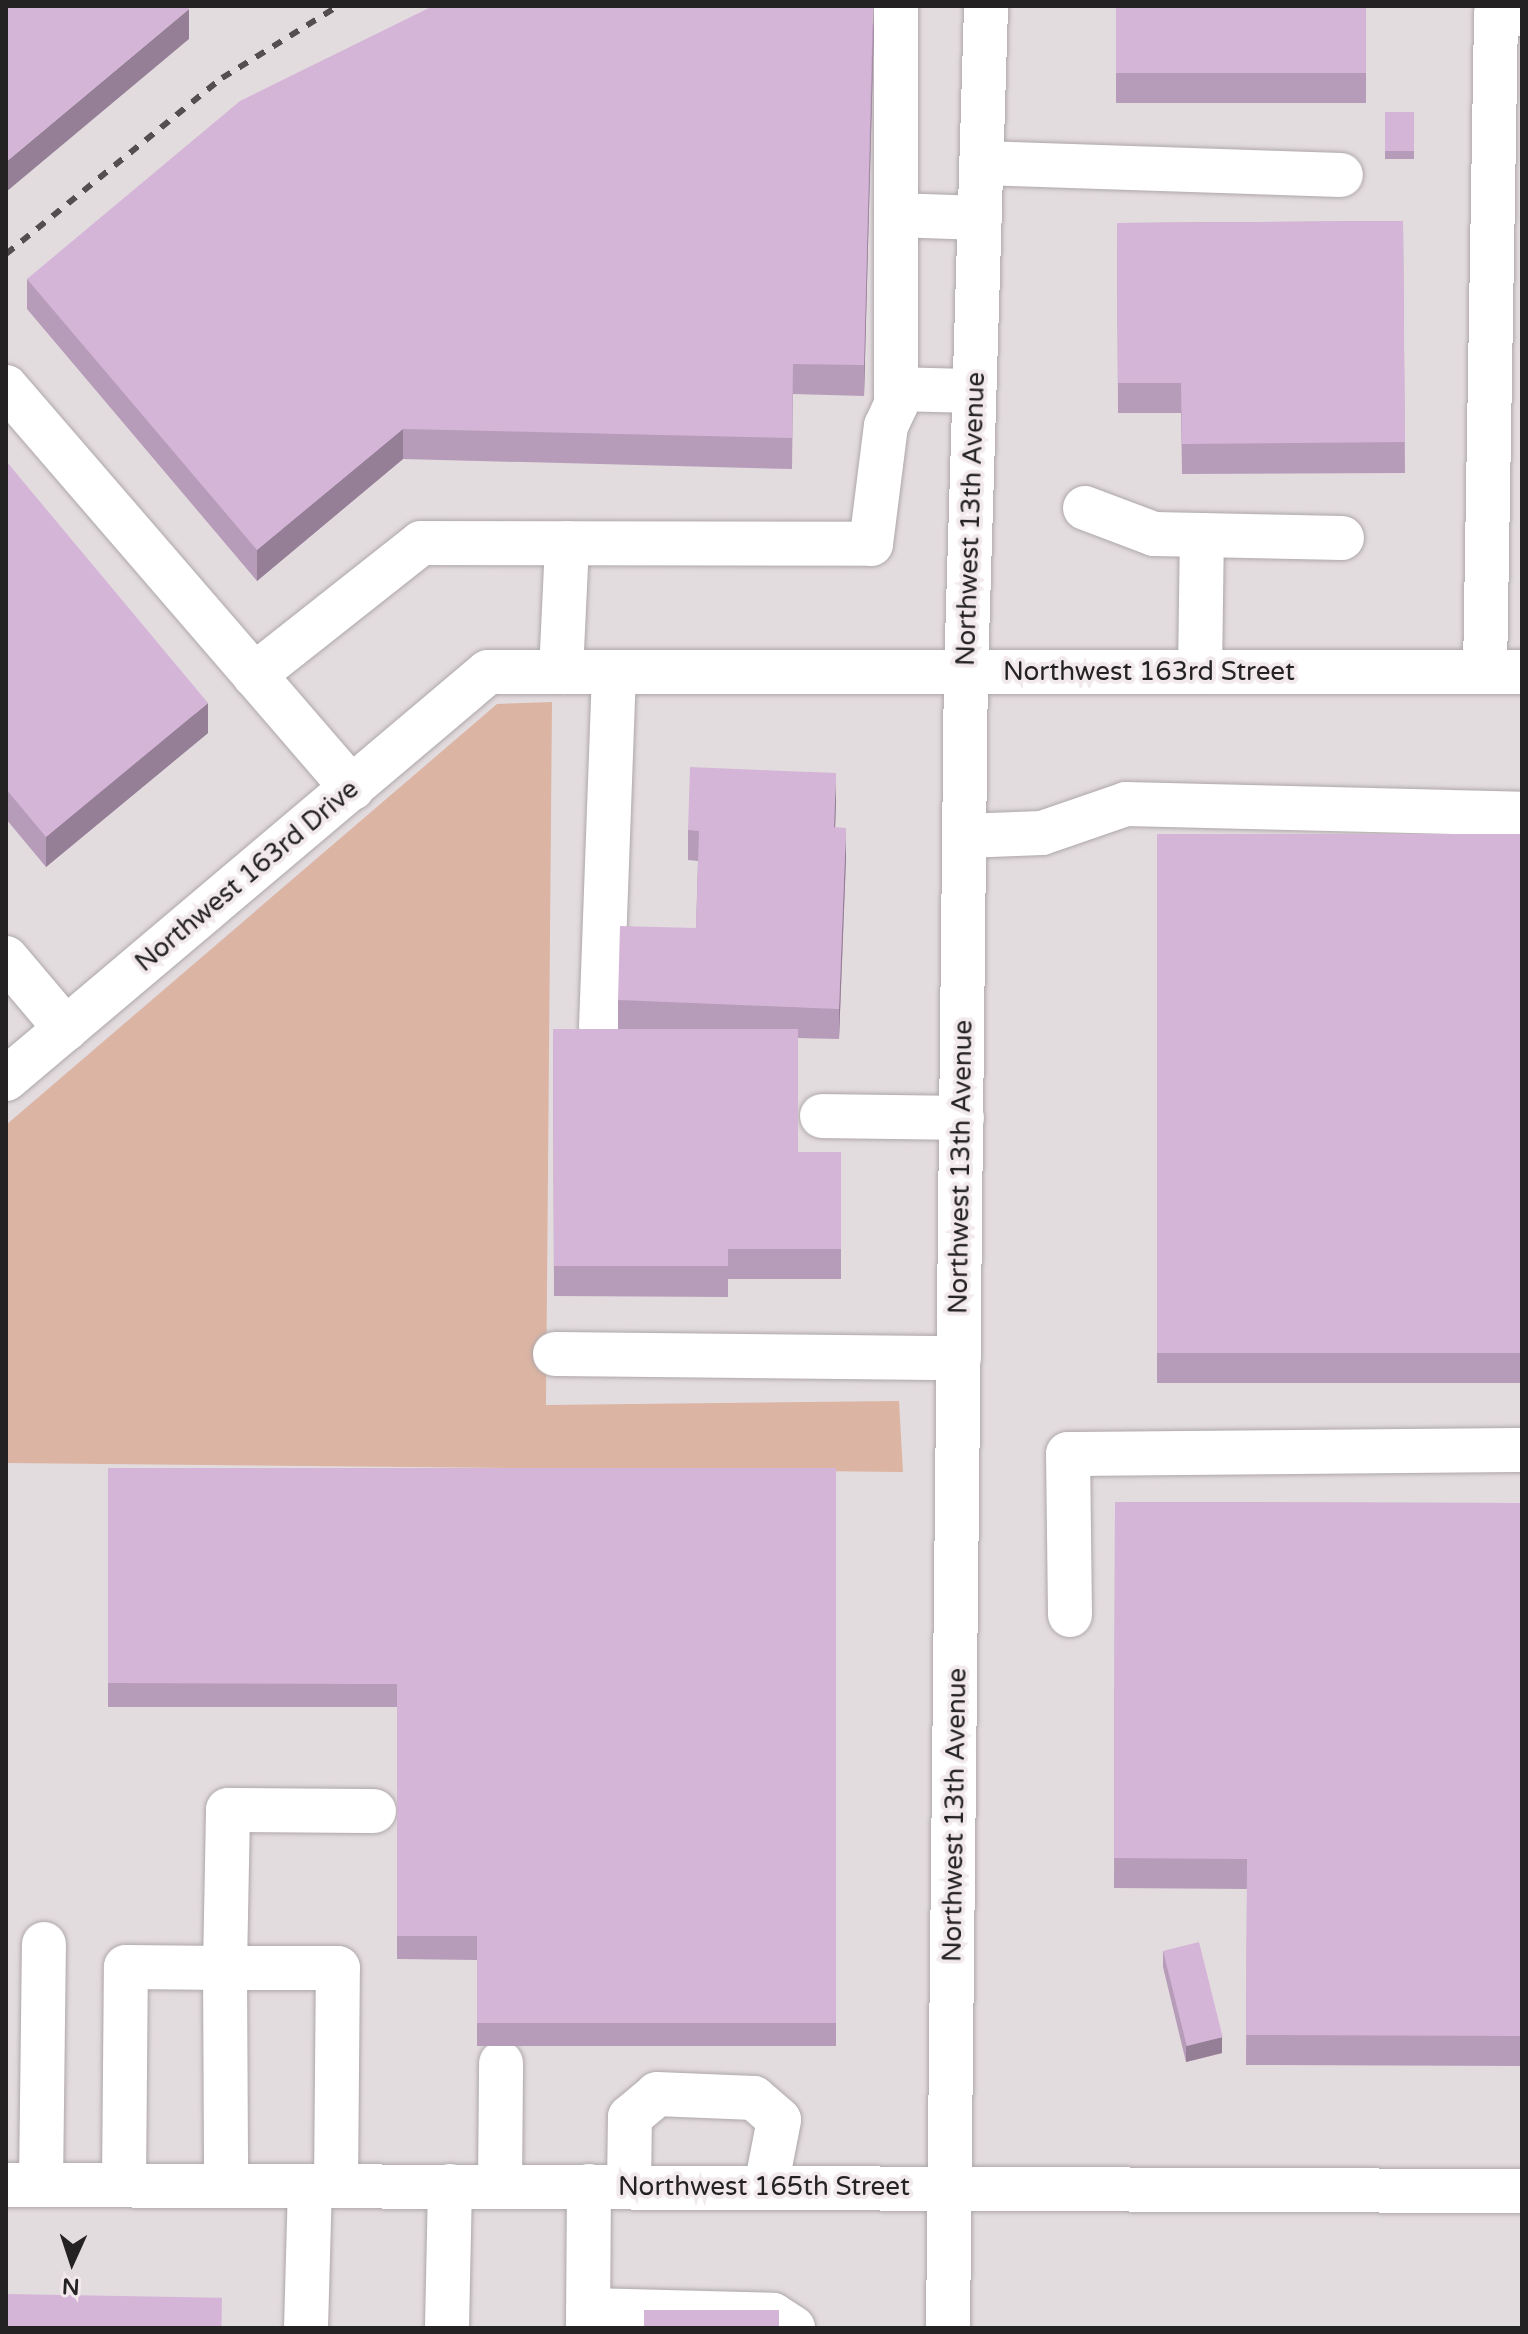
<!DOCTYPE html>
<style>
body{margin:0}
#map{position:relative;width:1528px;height:2334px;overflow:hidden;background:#e3dcdf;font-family:"Varela Round",sans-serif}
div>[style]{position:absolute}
.green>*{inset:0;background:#dcb4a3}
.roads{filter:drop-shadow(0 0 2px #aea7aa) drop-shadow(0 0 2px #aea7aa)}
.minor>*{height:44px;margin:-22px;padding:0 22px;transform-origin:22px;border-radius:22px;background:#fff}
.rail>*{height:6px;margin-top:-3px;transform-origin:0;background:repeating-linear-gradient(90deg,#534f51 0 10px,transparent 0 20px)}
.wall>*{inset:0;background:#b79cb9;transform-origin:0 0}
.shaded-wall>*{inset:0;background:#957f96}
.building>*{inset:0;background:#d5b5d7;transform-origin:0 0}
span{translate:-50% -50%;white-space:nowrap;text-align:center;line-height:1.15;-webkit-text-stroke:8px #f1e9ec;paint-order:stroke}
.street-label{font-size:26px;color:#252223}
.frame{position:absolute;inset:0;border:8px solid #252223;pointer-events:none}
.north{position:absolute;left:32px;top:2222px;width:80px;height:80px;-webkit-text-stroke:6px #f1e9ec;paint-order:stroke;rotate:183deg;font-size:22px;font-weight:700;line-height:32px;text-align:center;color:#252223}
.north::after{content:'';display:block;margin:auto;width:28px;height:36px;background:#252223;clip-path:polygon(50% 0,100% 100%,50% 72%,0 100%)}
</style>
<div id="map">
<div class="green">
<i style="clip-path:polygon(552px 702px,546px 1405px,899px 1401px,903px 1472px,6px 1463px,6px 1125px,497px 704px)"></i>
</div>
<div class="roads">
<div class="minor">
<i style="left:981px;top:163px;width:360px;rotate:1.9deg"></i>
<i style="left:896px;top:215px;width:84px;rotate:2deg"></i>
<i style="left:6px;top:387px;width:530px;rotate:49.21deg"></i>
<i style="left:896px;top:389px;width:78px;rotate:1.5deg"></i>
<i style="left:1085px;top:508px;width:74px;rotate:20.6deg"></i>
<i style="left:1154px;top:534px;width:188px;rotate:1.2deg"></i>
<i style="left:561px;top:672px;width:129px;rotate:-87.3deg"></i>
<i style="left:1200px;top:672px;width:137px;rotate:-89.2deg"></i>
<i style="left:1485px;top:672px;width:658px;rotate:-89.04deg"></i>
<i style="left:1496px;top:14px;width:26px"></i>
<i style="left:254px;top:675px;width:213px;rotate:-38.3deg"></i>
<i style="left:421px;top:543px;width:450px;rotate:0.1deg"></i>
<i style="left:871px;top:544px;width:119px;rotate:-82.8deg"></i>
<i style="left:886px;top:426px;width:23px;rotate:-65deg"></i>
<i style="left:896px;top:405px;width:399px;rotate:-90deg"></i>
<i style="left:964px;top:836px;width:78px;rotate:-2.2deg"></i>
<i style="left:1042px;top:833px;width:89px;rotate:-19deg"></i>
<i style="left:1126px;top:804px;width:396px;rotate:1.4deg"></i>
<i style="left:6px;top:958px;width:93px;rotate:49.8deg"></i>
<i style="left:601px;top:1027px;width:355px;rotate:-87.9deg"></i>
<i style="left:6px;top:1079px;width:631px;rotate:-40.18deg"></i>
<i style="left:488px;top:672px;width:1034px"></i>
<i style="left:822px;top:1116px;width:140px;rotate:0.8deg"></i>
<i style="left:555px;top:1354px;width:404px;rotate:0.6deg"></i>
<i style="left:1070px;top:1615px;width:161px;rotate:-90.7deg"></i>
<i style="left:1068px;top:1454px;width:454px;rotate:-0.5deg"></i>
<i style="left:6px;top:2185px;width:1516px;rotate:0.23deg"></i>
<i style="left:41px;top:2185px;width:241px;rotate:-89.3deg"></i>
<i style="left:124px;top:2185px;width:218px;rotate:-89.5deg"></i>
<i style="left:126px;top:1967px;width:99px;rotate:0.6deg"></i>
<i style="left:225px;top:1968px;width:217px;rotate:89.7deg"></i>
<i style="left:336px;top:2186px;width:218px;rotate:-89.5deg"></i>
<i style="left:338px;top:1968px;width:113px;rotate:180deg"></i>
<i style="left:225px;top:1968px;width:158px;rotate:-88.9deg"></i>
<i style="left:228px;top:1810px;width:146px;rotate:0.4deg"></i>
<i style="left:500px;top:2186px;width:123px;rotate:-89.5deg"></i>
<i style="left:629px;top:2186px;width:69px;rotate:-89.2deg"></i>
<i style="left:630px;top:2117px;width:35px;rotate:-40deg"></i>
<i style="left:657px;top:2094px;width:97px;rotate:2.4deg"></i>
<i style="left:754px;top:2098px;width:33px;rotate:41deg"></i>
<i style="left:779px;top:2120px;width:68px;rotate:101deg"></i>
<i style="left:588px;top:2310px;width:185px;rotate:1.5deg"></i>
<i style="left:773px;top:2315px;width:24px;rotate:33deg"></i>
<i style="left:306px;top:2328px;width:142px;rotate:-88.4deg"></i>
<i style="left:447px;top:2328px;width:142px;rotate:-88.8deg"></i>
<i style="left:588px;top:2328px;width:142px;rotate:-89.6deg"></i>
<i style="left:948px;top:2328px;width:1655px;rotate:-89.38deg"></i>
<i style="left:966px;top:673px;width:667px;rotate:-88.28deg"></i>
</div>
</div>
<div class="rail">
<i style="left:6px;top:254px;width:279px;rotate:-39.2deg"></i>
<i style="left:222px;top:78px;width:137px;rotate:-31.8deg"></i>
</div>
<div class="wall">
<i style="left:1116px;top:6px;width:250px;height:97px"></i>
<i style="clip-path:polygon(874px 24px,864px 396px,793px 394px,792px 469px,403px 459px,257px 581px,27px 309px,27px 279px)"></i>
<i style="left:1385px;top:112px;width:29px;height:47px"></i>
<i style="clip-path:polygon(1403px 221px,1405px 473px,1182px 474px,1181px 413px,1118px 413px,1117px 223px)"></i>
<i style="clip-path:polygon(6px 461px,208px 733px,46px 867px,6px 819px)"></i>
<i style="clip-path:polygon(836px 803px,835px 827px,846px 858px,839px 1039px,798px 1038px,798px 1152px,841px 1152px,841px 1279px,728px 1279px,728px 1297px,554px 1296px,553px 1029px,618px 1029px,618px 1000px,696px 928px,698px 861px,688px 860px,688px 830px)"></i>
<i style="left:1157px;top:834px;width:365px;height:549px"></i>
<i style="clip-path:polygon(108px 1468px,836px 1468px,836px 2046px,477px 2046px,477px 1960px,397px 1959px,397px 1707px,108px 1707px)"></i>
<i style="clip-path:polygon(1115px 1502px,1522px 1503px,1522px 2066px,1246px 2065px,1247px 1889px,1114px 1888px)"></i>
<i style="clip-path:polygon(1163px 1951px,1222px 2053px,1186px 2062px,1163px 1967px)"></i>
</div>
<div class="shaded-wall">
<i style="clip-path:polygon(874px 6px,874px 24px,864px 396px,864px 365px)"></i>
<i style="clip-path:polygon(189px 9px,189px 39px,6px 192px,6px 162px)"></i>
<i style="clip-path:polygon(403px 429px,403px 459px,257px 581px,257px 550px)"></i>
<i style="clip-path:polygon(208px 703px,208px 733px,46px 867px,46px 837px)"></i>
<i style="clip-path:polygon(836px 773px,836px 803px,834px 857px,834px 827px)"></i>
<i style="clip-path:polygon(846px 828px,846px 858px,839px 1039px,839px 1009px)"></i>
<i style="clip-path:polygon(1222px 2037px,1222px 2053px,1186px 2062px,1186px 2046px)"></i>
</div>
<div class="building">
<i style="clip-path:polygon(6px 6px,186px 6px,189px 9px,6px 162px)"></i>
<i style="clip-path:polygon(433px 6px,873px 6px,864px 365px,793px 364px,792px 438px,403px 429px,257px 550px,27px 279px,240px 101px)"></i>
<i style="left:1116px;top:6px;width:250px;height:67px"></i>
<i style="left:1385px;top:112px;width:29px;height:39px"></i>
<i style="clip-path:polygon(1403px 221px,1405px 442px,1182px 444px,1181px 383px,1118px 383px,1117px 223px)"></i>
<i style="clip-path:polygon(6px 461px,208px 703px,46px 837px,6px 789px)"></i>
<i style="clip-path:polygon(690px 767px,836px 773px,834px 827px,846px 828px,839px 1009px,618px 1000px,620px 926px,696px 928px,699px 831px,688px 830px)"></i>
<i style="left:1157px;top:834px;width:365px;height:519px"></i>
<i style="clip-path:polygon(553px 1029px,798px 1029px,798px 1152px,841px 1152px,841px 1249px,728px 1249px,728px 1266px,554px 1266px)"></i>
<i style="clip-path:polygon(108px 1468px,836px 1468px,836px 2023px,477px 2023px,477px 1936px,397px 1936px,397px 1684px,108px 1683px)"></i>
<i style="clip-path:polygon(1115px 1502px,1522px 1503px,1522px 2036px,1246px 2035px,1247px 1859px,1114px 1858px)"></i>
<i style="left:1199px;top:1942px;width:98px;height:37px;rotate:76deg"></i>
<i style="left:6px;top:2294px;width:216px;height:34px;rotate:1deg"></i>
<i style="left:644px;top:2310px;width:135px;height:18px"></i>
</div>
<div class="street-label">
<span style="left:971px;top:519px;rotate:-88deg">Northwest 13th Avenue</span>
<span style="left:1149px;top:672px">Northwest 163rd Street</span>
<span style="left:247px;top:876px;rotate:-40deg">Northwest 163rd Drive</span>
<span style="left:961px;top:1167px;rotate:-89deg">Northwest 13th Avenue</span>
<span style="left:955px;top:1815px;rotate:-89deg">Northwest 13th Avenue</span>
<span style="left:764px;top:2187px">Northwest 165th Street</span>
</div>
<div class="frame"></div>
<div class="north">N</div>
</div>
